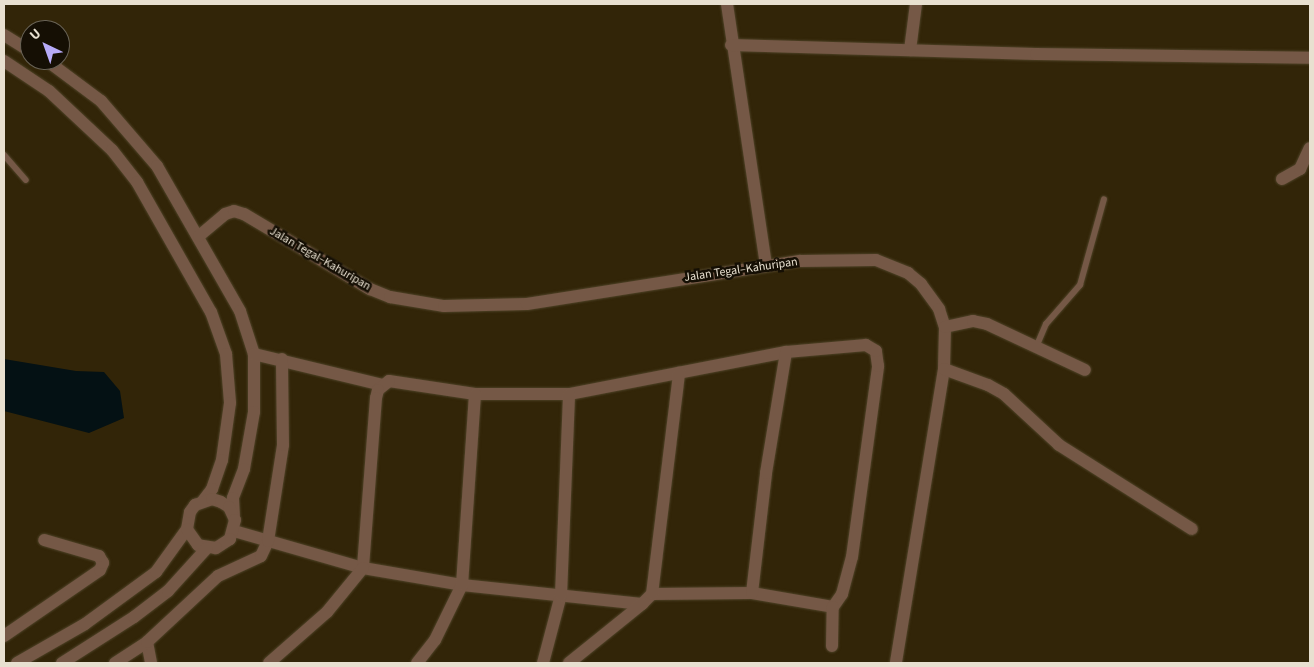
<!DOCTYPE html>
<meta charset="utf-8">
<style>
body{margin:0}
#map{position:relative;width:1314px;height:667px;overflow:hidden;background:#322508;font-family:"Source Sans 3",sans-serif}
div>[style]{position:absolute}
.water>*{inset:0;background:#041114}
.roads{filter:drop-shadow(0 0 1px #4f4328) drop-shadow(0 0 1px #4f4328)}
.lane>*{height:6px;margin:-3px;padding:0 3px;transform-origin:3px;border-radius:3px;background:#755846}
.street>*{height:12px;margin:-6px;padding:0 6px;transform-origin:6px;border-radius:6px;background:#755846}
span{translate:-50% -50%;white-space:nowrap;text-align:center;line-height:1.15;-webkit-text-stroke:5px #150f04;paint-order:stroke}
.street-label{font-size:12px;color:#e8e0d0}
.frame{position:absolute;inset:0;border:5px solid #e8e0d0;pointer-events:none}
.north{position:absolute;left:20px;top:20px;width:50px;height:50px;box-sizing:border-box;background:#150f04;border:1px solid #696356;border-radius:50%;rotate:318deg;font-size:14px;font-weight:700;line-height:20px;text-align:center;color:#e8e0d0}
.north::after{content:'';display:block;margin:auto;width:18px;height:22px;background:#b7abf8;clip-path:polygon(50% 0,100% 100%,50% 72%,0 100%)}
</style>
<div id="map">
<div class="water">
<i style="clip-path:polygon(4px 359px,76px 371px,104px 372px,120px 391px,124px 418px,89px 433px,4px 411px)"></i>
</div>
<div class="roads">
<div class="lane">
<i style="left:4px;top:155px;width:33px;rotate:49deg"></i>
<i style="left:1037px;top:345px;width:23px;rotate:-67deg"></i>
<i style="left:1046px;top:324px;width:52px;rotate:-48.9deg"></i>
<i style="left:1080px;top:285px;width:89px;rotate:-74.4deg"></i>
</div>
<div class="street">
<i style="left:727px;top:4px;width:264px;rotate:81.5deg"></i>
<i style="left:4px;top:35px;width:31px;rotate:32deg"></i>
<i style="left:731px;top:45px;width:305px;rotate:1.7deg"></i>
<i style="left:1036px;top:54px;width:274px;rotate:0.8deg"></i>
<i style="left:910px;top:50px;width:46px;rotate:-82.6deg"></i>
<i style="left:46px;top:60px;width:69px;rotate:36.7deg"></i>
<i style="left:101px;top:101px;width:86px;rotate:49.3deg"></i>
<i style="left:157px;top:166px;width:167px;rotate:60.2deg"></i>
<i style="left:240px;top:311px;width:45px;rotate:72deg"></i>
<i style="left:254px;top:354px;width:58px;rotate:90deg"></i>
<i style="left:254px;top:412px;width:58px;rotate:100deg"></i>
<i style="left:244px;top:469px;width:31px;rotate:111deg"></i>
<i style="left:233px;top:498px;width:17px;rotate:87deg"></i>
<i style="left:4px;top:61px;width:54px;rotate:33.7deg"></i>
<i style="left:49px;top:91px;width:86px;rotate:43.1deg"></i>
<i style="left:112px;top:150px;width:41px;rotate:52deg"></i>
<i style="left:137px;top:182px;width:150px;rotate:60.4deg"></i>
<i style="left:211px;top:312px;width:45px;rotate:70.3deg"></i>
<i style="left:226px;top:354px;width:49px;rotate:85.3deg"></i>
<i style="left:230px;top:403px;width:58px;rotate:98deg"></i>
<i style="left:222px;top:460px;width:31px;rotate:109deg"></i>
<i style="left:212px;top:489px;width:15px;rotate:127deg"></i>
<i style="left:1282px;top:179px;width:21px;rotate:-29deg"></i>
<i style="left:1300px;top:169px;width:23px;rotate:-65deg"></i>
<i style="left:199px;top:236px;width:34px;rotate:-40deg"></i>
<i style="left:225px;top:214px;width:9px;rotate:-18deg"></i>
<i style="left:234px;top:211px;width:10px;rotate:17deg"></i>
<i style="left:244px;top:214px;width:147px;rotate:30.8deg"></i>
<i style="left:370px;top:289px;width:22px;rotate:22deg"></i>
<i style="left:390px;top:297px;width:55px;rotate:9.5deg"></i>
<i style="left:444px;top:306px;width:83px;rotate:-1.4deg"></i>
<i style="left:527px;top:304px;width:276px;rotate:-9deg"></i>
<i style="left:800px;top:261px;width:76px;rotate:-0.8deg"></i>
<i style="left:876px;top:260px;width:35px;rotate:22deg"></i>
<i style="left:908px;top:273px;width:17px;rotate:40deg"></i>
<i style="left:921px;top:284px;width:31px;rotate:54deg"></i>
<i style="left:939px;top:309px;width:19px;rotate:72deg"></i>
<i style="left:945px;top:327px;width:42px;rotate:91.4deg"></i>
<i style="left:944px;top:369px;width:298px;rotate:99.3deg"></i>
<i style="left:945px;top:327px;width:29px;rotate:-12deg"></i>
<i style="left:973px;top:321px;width:14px;rotate:12deg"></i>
<i style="left:987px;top:324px;width:108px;rotate:25.1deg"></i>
<i style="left:254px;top:354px;width:132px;rotate:13.6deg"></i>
<i style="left:944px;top:369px;width:47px;rotate:20deg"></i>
<i style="left:988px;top:385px;width:18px;rotate:29deg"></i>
<i style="left:1004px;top:394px;width:75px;rotate:42.8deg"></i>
<i style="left:1059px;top:445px;width:157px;rotate:32.3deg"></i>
<i style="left:234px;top:531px;width:134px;rotate:16deg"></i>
<i style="left:363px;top:568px;width:100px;rotate:9.7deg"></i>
<i style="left:462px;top:585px;width:181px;rotate:6deg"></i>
<i style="left:642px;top:604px;width:14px;rotate:-45deg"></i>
<i style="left:652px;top:594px;width:100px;rotate:-0.6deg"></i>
<i style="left:752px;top:593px;width:82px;rotate:9.8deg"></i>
<i style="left:833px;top:607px;width:16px;rotate:-55deg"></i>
<i style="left:842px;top:594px;width:38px;rotate:-75deg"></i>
<i style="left:852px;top:557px;width:193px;rotate:-82.2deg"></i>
<i style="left:878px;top:366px;width:15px;rotate:-98deg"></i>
<i style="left:876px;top:351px;width:12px;rotate:-149deg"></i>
<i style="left:866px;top:345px;width:80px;rotate:175deg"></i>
<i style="left:786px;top:352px;width:221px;rotate:169deg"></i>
<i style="left:569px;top:394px;width:94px;rotate:180deg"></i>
<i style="left:475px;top:394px;width:87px;rotate:-171.4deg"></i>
<i style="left:389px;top:381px;width:14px;rotate:141deg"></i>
<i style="left:378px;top:390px;width:8px;rotate:104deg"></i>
<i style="left:376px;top:398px;width:170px;rotate:94.4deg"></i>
<i style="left:363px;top:568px;width:57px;rotate:129.3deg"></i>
<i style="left:327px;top:612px;width:77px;rotate:138.7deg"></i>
<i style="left:752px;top:593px;width:121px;rotate:-83.3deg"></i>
<i style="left:766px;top:473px;width:123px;rotate:-80.6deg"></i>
<i style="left:652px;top:594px;width:223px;rotate:-83deg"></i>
<i style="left:4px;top:636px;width:116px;rotate:-34.5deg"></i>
<i style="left:100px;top:570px;width:8px;rotate:-67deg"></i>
<i style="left:103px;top:563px;width:8px;rotate:-120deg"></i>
<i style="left:99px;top:556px;width:57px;rotate:-163.8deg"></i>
<i style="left:147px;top:642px;width:21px;rotate:79deg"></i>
<i style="left:832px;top:646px;width:39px;rotate:-89deg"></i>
<i style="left:17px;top:663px;width:78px;rotate:-29.8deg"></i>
<i style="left:85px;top:624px;width:88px;rotate:-36.2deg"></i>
<i style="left:156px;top:572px;width:53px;rotate:-54.2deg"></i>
<i style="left:187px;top:529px;width:17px;rotate:-80deg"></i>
<i style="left:190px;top:512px;width:9px;rotate:-54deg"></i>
<i style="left:195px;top:505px;width:18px;rotate:-19deg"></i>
<i style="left:212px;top:499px;width:9px;rotate:18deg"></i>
<i style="left:221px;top:502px;width:9px;rotate:32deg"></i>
<i style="left:229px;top:507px;width:14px;rotate:65deg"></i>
<i style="left:235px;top:520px;width:20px;rotate:105deg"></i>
<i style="left:230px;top:539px;width:17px;rotate:147deg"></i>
<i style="left:216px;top:548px;width:18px;rotate:-171deg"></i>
<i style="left:198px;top:545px;width:19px;rotate:-125deg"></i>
<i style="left:62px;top:663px;width:85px;rotate:-32.6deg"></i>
<i style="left:134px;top:617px;width:43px;rotate:-37.4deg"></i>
<i style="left:168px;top:591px;width:58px;rotate:-47.8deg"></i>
<i style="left:115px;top:663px;width:38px;rotate:-33deg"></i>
<i style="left:147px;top:642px;width:97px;rotate:-42.9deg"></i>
<i style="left:218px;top:576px;width:47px;rotate:-24.9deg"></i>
<i style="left:261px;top:556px;width:17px;rotate:-65deg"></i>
<i style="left:268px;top:541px;width:97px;rotate:-81.1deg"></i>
<i style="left:283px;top:445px;width:86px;rotate:-90.7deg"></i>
<i style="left:417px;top:663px;width:29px;rotate:-52deg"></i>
<i style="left:435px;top:640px;width:61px;rotate:-63.9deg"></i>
<i style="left:462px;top:585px;width:191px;rotate:-86.1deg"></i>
<i style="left:543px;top:663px;width:70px;rotate:-75.2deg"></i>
<i style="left:561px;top:595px;width:201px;rotate:-87.7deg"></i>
<i style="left:569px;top:663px;width:94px;rotate:-38.9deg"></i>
</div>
</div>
<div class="street-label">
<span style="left:320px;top:259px;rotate:30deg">Jalan Tegal–Kahuripan</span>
<span style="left:741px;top:270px;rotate:-8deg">Jalan Tegal–Kahuripan</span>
</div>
<div class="frame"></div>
<div class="north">U</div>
</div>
